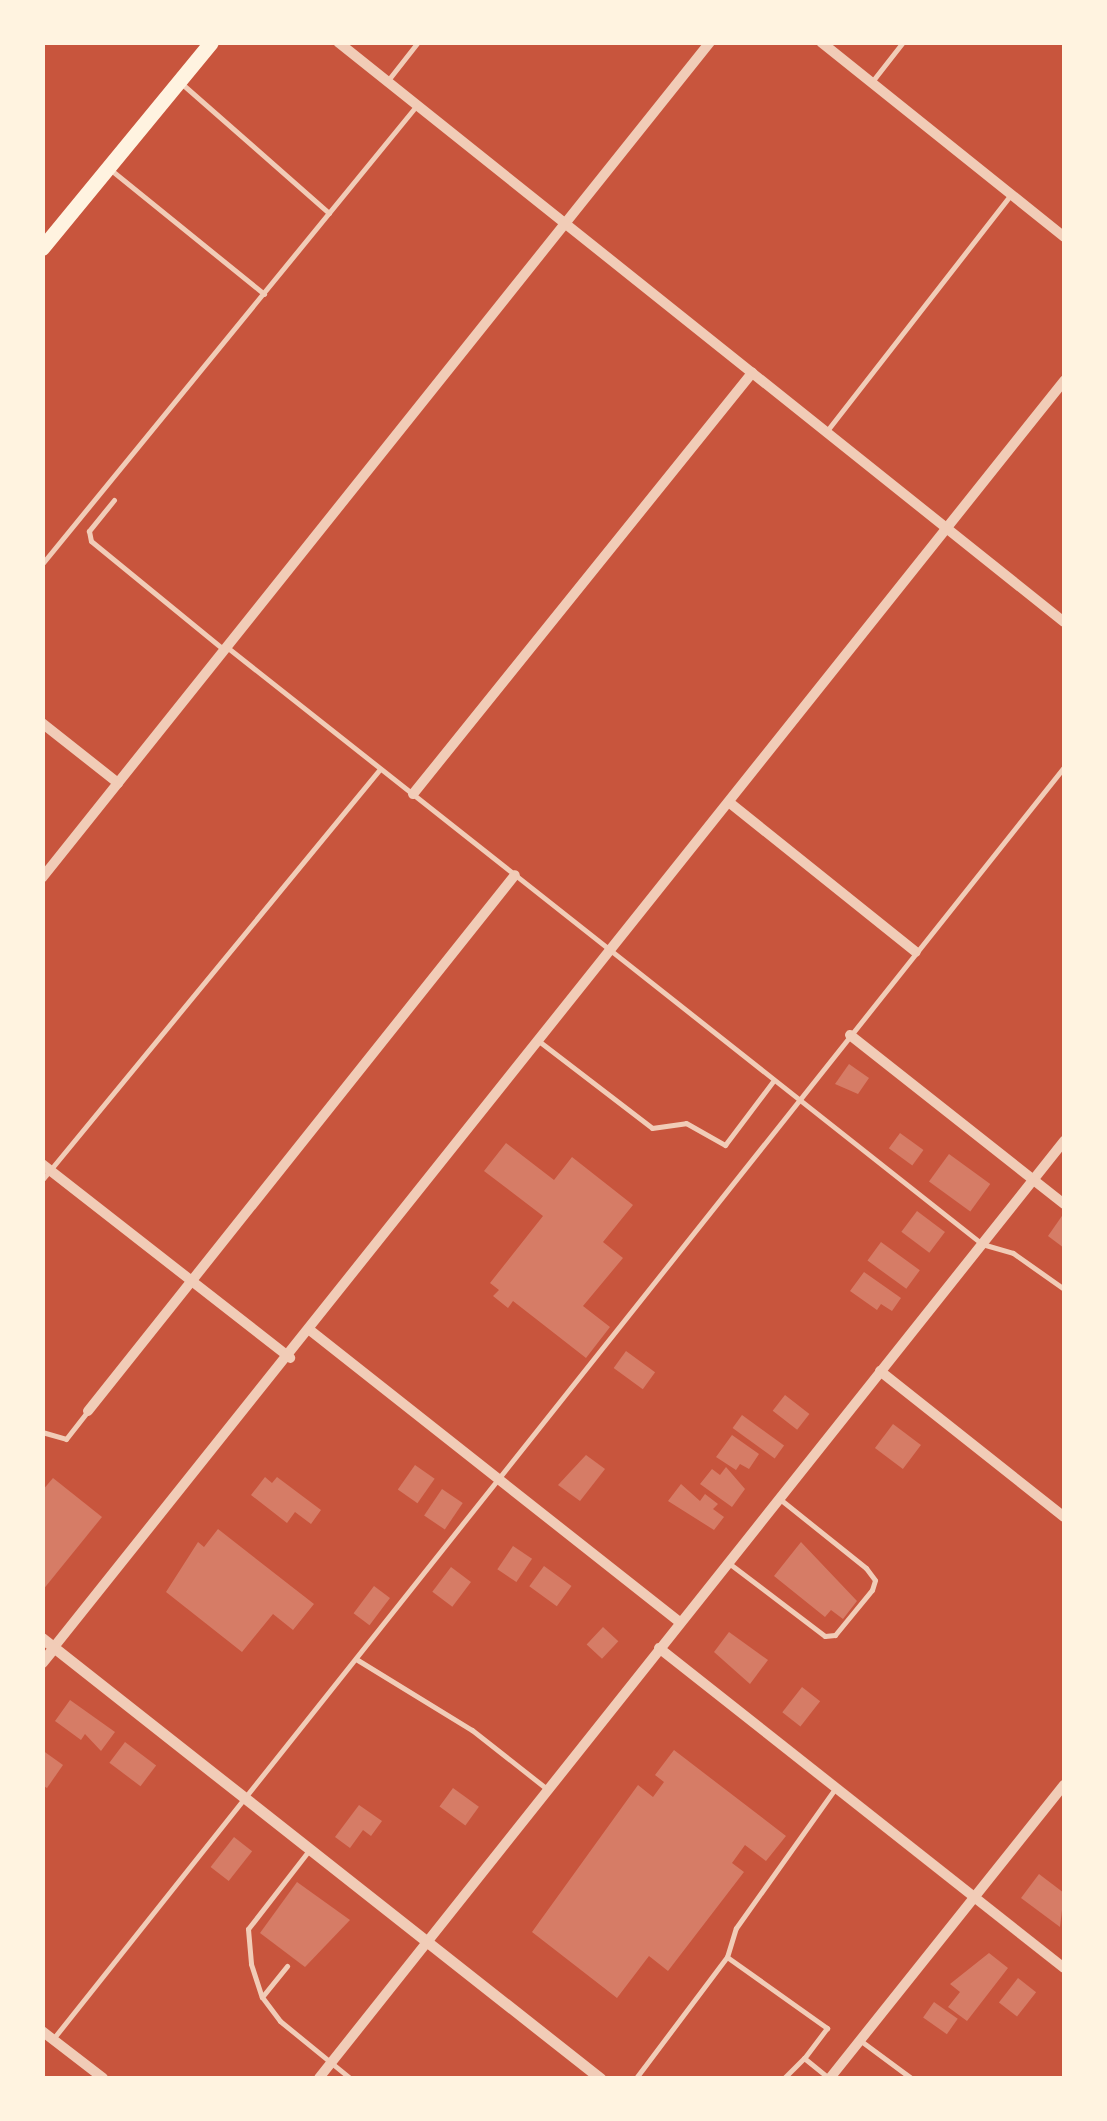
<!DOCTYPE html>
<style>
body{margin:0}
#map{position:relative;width:1107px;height:2121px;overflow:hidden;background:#c8553d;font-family:Lora,serif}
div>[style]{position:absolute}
.building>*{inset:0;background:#d67c66;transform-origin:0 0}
.service>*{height:5px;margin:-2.5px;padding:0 2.5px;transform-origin:2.5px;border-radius:2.5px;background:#f1ccb7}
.minor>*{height:10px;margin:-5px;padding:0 5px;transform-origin:5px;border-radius:5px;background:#f1ccb7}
.tertiary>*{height:11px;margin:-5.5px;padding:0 5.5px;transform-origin:5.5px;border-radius:5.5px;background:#f1ccb7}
.primary>*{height:15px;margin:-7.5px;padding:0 7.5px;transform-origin:7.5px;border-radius:7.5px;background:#fff3e0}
span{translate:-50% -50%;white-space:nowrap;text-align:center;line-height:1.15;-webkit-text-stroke:10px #fff3e0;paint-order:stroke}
.frame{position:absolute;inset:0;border:45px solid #fff3e0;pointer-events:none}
</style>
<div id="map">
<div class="building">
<i style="clip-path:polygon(849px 1064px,869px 1078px,858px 1094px,835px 1084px)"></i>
<i style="left:900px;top:1133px;width:29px;height:19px;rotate:36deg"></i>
<i style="clip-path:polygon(506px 1143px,554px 1180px,572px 1157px,633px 1205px,603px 1242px,623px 1258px,583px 1306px,610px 1327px,586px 1358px,513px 1301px,508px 1308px,493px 1296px,499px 1290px,490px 1283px,543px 1216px,484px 1171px)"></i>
<i style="left:949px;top:1154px;width:51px;height:34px;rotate:36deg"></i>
<i style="left:917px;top:1211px;width:35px;height:26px;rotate:37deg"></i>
<i style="clip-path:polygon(1064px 1213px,1064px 1248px,1048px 1236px)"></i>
<i style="left:881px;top:1242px;width:48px;height:23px;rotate:36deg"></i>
<i style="clip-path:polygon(864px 1272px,901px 1298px,892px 1311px,881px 1304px,877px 1310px,850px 1291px)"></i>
<i style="left:626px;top:1351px;width:36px;height:21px;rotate:36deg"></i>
<i style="left:785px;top:1395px;width:31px;height:20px;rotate:38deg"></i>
<i style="left:742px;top:1415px;width:52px;height:16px;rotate:36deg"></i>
<i style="left:893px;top:1424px;width:35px;height:30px;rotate:37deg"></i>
<i style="clip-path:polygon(732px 1435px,759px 1454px,749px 1469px,740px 1464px,736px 1470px,716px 1457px)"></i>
<i style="clip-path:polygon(586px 1455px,605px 1469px,580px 1501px,558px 1485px)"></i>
<i style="left:415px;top:1465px;width:24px;height:30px;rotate:35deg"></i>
<i style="clip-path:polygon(726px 1467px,745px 1489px,732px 1507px,700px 1484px,712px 1469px,720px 1475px)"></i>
<i style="clip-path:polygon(265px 1477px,272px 1483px,277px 1477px,321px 1510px,311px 1524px,295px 1512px,287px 1523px,251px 1495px)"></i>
<i style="clip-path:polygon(53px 1478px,102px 1517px,42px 1591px,42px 1491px)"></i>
<i style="clip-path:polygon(681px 1484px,700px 1501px,705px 1494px,718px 1504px,713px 1509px,724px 1517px,714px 1530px,668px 1501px)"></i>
<i style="left:442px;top:1489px;width:25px;height:32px;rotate:34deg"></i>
<i style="clip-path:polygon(218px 1529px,314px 1604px,293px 1630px,273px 1614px,242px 1652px,166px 1592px,198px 1542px,204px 1547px)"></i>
<i style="clip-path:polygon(801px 1542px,857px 1601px,843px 1619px,831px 1610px,825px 1617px,774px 1576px)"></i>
<i style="left:513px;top:1546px;width:23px;height:28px;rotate:34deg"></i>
<i style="left:544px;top:1566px;width:34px;height:25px;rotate:36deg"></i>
<i style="left:451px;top:1567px;width:25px;height:31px;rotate:37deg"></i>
<i style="left:374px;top:1586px;width:20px;height:34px;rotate:37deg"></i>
<i style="left:603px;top:1627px;width:21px;height:24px;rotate:43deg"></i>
<i style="clip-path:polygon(729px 1632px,768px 1660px,750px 1684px,714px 1652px)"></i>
<i style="left:802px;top:1687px;width:23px;height:32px;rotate:38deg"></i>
<i style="clip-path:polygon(70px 1700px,115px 1732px,101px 1751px,85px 1734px,81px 1740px,55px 1721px)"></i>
<i style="left:125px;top:1742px;width:39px;height:26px;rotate:37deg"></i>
<i style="clip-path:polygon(42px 1750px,63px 1765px,47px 1788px,42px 1785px)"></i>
<i style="clip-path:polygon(674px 1750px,786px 1836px,766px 1861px,745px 1845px,732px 1863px,744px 1872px,668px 1971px,649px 1956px,617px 1998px,532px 1932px,638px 1785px,653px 1797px,664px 1782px,655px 1775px)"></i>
<i style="left:453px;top:1788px;width:32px;height:23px;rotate:36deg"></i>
<i style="clip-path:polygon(359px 1805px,382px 1821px,371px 1836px,363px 1830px,350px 1848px,335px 1837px)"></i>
<i style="left:234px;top:1837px;width:23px;height:38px;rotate:38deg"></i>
<i style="clip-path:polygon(1039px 1874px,1064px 1893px,1060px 1927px,1021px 1898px)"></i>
<i style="clip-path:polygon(297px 1882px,350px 1920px,305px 1967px,260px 1933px)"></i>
<i style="clip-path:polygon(989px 1953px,1008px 1968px,967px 2021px,948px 2007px,960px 1992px,950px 1984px)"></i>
<i style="left:1018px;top:1978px;width:23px;height:31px;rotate:38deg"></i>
<i style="left:934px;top:2002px;width:29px;height:19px;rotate:35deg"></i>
</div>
<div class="service">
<i style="left:389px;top:79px;width:47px;rotate:-51.9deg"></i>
<i style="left:181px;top:83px;width:197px;rotate:41.3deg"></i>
<i style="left:871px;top:83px;width:52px;rotate:-52deg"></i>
<i style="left:111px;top:170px;width:197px;rotate:39deg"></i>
<i style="left:826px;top:432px;width:298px;rotate:-52.1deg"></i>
<i style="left:114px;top:500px;width:40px;rotate:129deg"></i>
<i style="left:89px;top:531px;width:10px;rotate:79deg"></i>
<i style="left:91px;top:541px;width:171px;rotate:39.3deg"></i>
<i style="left:42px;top:564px;width:593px;rotate:-50.75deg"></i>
<i style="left:228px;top:648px;width:961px;rotate:38.32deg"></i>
<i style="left:982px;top:1244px;width:32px;rotate:16deg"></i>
<i style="left:1013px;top:1253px;width:62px;rotate:35.2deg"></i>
<i style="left:540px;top:1042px;width:141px;rotate:37.5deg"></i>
<i style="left:652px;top:1128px;width:34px;rotate:-8deg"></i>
<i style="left:686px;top:1123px;width:45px;rotate:29.4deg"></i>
<i style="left:725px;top:1145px;width:81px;rotate:-53deg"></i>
<i style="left:42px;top:1180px;width:532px;rotate:-50.57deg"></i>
<i style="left:42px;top:1432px;width:25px;rotate:16deg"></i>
<i style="left:66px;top:1439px;width:36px;rotate:-52deg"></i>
<i style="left:730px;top:1564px;width:119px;rotate:37.2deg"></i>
<i style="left:825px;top:1636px;width:10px;rotate:-6deg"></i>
<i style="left:835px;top:1635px;width:58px;rotate:-50.6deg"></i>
<i style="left:872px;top:1590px;width:10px;rotate:-73deg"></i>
<i style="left:875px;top:1580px;width:15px;rotate:-127deg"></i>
<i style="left:866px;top:1568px;width:110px;rotate:-141.3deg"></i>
<i style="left:356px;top:1659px;width:136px;rotate:31.5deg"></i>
<i style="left:472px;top:1730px;width:95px;rotate:38.2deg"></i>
<i style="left:310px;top:1849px;width:101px;rotate:127.8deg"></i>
<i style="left:248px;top:1929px;width:35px;rotate:85deg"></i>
<i style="left:251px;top:1964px;width:35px;rotate:72deg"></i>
<i style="left:262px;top:1997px;width:30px;rotate:53deg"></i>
<i style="left:280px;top:2021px;width:90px;rotate:39.2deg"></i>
<i style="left:727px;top:1957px;width:123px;rotate:35.4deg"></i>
<i style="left:827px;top:2028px;width:38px;rotate:127deg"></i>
<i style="left:262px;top:1997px;width:40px;rotate:-51deg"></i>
<i style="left:53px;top:2039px;width:1625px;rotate:-51.52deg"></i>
<i style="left:861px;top:2041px;width:62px;rotate:36.5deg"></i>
<i style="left:636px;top:2078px;width:151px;rotate:-53.1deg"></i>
<i style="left:727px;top:1957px;width:30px;rotate:-73deg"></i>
<i style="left:736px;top:1928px;width:169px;rotate:-54.6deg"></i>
<i style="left:784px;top:2078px;width:28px;rotate:-45deg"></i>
<i style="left:804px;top:2058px;width:32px;rotate:39deg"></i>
</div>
<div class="minor">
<i style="left:338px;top:42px;width:929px;rotate:38.62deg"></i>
<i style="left:821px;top:42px;width:312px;rotate:38.7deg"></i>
<i style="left:42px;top:723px;width:97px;rotate:38.3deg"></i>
<i style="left:413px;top:794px;width:541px;rotate:-51.16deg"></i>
<i style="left:730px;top:803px;width:238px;rotate:38.7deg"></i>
<i style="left:42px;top:878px;width:1070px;rotate:-51.37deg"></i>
<i style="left:850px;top:1035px;width:273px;rotate:38.3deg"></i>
<i style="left:42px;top:1164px;width:315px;rotate:38deg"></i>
<i style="left:311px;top:1331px;width:470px;rotate:38.3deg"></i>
<i style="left:880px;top:1371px;width:235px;rotate:38.4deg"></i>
<i style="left:88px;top:1411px;width:685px;rotate:-51.46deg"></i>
<i style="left:54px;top:1647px;width:1620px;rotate:-51.42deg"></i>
<i style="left:659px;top:1648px;width:516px;rotate:38.31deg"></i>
<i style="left:42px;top:2031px;width:77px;rotate:37.6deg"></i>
<i style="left:319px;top:2078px;width:1197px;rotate:-51.51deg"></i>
<i style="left:830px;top:2078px;width:375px;rotate:-51.4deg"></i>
</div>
<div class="tertiary">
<i style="left:42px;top:1638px;width:711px;rotate:38.26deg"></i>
<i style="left:42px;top:1662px;width:19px;rotate:-51deg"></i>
</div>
<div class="primary">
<i style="left:42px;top:248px;width:266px;rotate:-50.6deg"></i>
</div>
<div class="frame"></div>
</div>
